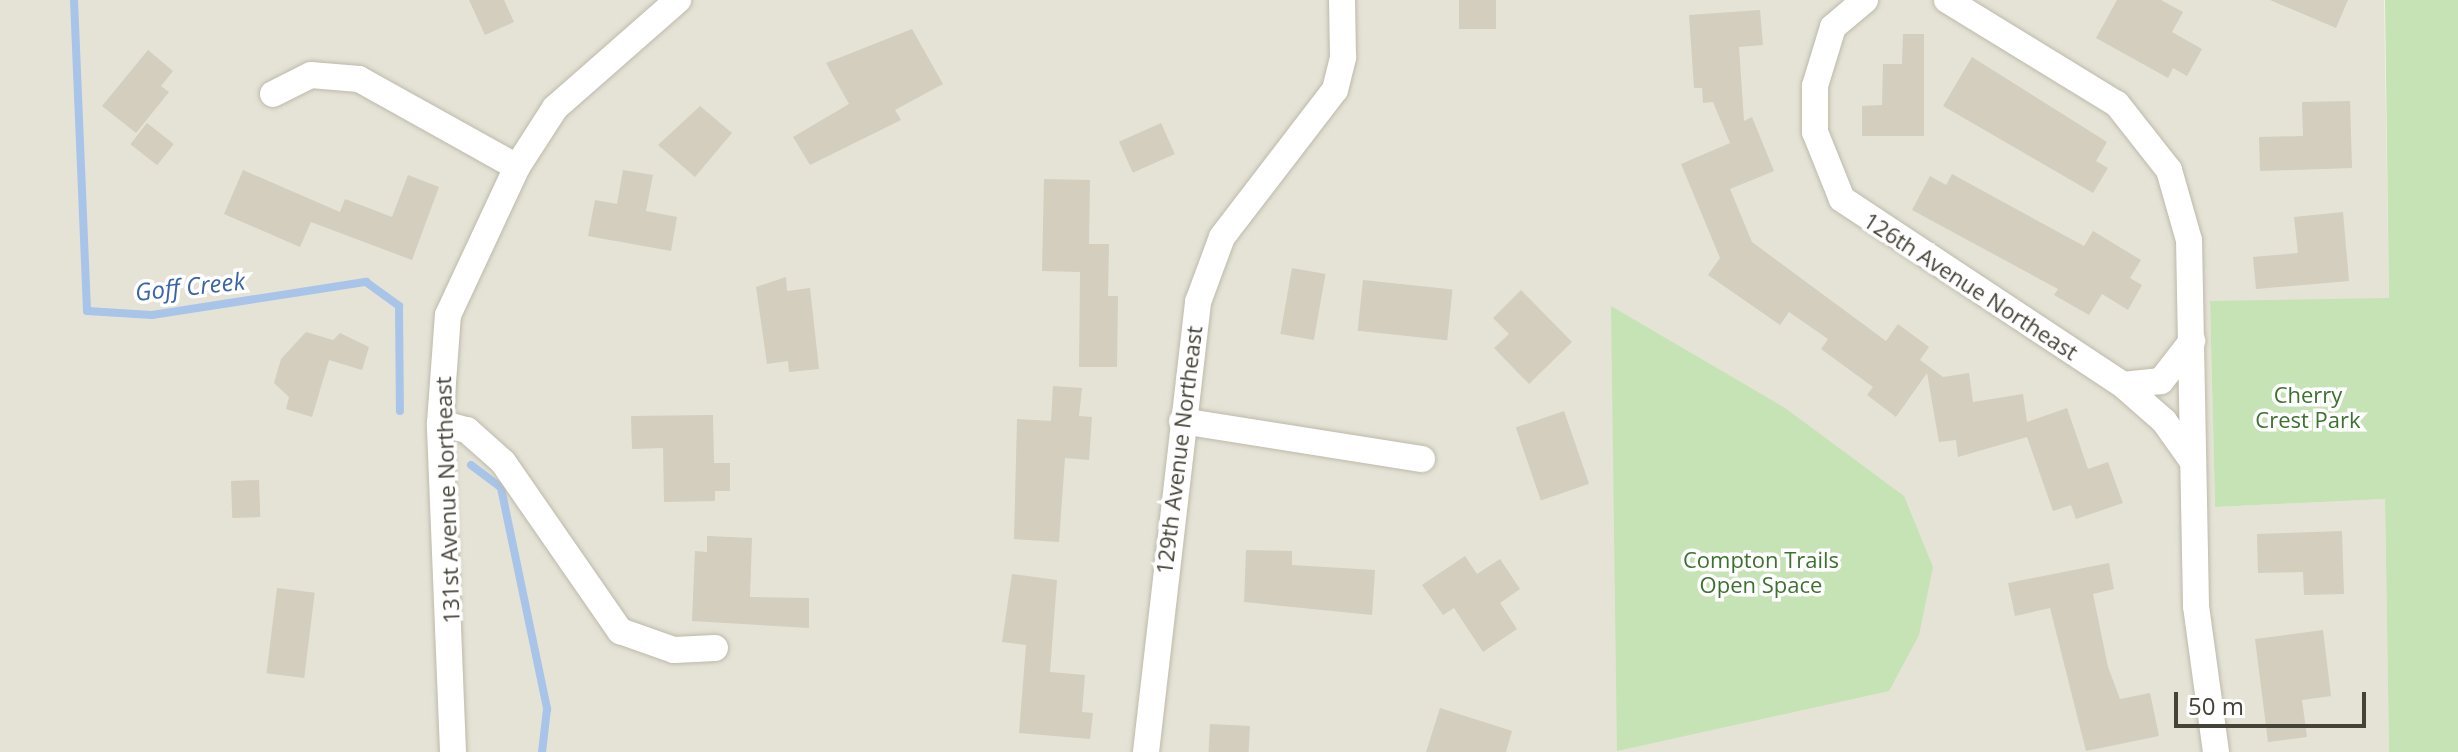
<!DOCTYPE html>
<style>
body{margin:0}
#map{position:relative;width:2458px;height:752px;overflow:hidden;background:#f2f1e7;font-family:"Open Sans",sans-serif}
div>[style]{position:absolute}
.residential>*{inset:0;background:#e5e3d6}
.green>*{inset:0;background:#c5e3b4}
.stream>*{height:8px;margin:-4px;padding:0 4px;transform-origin:4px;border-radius:4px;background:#a9c4e9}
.building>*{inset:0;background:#d3cebe;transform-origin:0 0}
.roads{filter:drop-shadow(0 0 2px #bdbaab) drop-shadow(0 0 2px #bdbaab)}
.minor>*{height:26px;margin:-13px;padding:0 13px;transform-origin:13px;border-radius:13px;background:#fff}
span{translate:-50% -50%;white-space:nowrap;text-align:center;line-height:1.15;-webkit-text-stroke:7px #fff;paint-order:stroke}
.street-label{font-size:22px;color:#454237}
.park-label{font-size:22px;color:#3d7130}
.water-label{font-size:24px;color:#3a65a6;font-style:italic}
.scale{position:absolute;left:2174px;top:692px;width:192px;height:36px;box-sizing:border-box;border:4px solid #454237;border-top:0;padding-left:10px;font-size:24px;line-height:28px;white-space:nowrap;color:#454237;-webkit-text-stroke:6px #fff;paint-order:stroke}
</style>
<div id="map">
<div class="residential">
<i style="clip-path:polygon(0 0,2384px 0,2389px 299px,2210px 302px,2215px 507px,2385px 499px,2389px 752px,0 752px)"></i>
</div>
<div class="green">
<i style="clip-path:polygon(2385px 0,2458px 0,2458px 752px,2389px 752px,2385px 499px,2215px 507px,2210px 301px,2389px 298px)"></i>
<i style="clip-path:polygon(1611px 306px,1785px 408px,1904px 496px,1933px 567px,1919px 635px,1889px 691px,1617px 751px)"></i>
</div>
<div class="stream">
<i style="left:74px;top:0;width:311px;rotate:87.6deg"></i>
<i style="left:87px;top:311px;width:65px;rotate:3.5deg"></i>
<i style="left:152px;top:315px;width:217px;rotate:-8.8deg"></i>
<i style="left:366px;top:282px;width:41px;rotate:36deg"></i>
<i style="left:399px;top:306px;width:105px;rotate:89.5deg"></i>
<i style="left:471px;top:465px;width:38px;rotate:37deg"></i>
<i style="left:501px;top:488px;width:226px;rotate:78.2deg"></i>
<i style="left:547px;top:709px;width:43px;rotate:96.6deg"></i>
</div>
<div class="building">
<i style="clip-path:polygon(469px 0,504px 0,514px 22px,485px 35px)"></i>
<i style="left:1459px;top:0;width:37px;height:29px"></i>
<i style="clip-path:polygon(2117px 0,2161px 0,2183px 12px,2172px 32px,2202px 49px,2187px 76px,2173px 68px,2168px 78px,2096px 38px)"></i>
<i style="clip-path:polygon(2270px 0,2348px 0,2336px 28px)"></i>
<i style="clip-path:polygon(1760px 10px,1763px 45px,1739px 47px,1744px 121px,1752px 117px,1774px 171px,1730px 189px,1752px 242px,1886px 341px,1898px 324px,1929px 347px,1920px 360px,1943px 377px,1969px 373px,1973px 402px,2023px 394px,2027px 422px,2067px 408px,2088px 469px,2108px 462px,2123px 503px,2076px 519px,2071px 505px,2053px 511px,2027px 437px,1958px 457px,1956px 440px,1939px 442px,1927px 373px,1896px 417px,1867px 395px,1873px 387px,1821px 349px,1828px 339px,1789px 312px,1780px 325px,1708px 275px,1720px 258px,1681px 164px,1730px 143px,1713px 102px,1703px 103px,1702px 88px,1694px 88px,1689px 15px)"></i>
<i style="clip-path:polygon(912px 29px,943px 84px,895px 110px,901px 120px,810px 165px,793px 137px,849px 104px,826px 63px)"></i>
<i style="clip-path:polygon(1903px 34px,1924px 34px,1924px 136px,1862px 136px,1862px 106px,1882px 105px,1883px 64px,1902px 64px)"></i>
<i style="clip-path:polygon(148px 50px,173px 71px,161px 86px,169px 92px,136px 133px,102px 106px)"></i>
<i style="clip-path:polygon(1972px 57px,2107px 142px,2096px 161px,2108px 168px,2093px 193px,1943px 106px)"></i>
<i style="clip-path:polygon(2350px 101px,2352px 168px,2260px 171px,2259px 137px,2303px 136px,2302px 102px)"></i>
<i style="clip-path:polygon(700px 106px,732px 133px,695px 177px,658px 145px)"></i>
<i style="left:147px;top:123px;width:34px;height:27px;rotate:38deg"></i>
<i style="left:1161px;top:123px;width:34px;height:46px;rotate:66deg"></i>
<i style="clip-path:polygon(243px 170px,340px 212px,345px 199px,392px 217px,408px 175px,439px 187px,412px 260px,311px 222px,300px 247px,224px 214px)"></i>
<i style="clip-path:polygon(623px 170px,653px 175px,646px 211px,677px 217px,671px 251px,588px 236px,595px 200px,617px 204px)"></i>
<i style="clip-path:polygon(1952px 174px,2084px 246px,2093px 231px,2141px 260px,2130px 278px,2142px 285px,2128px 310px,2102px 294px,2089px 315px,2054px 295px,2058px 289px,1912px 210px,1930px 176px,1946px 185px)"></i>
<i style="clip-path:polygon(1044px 179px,1090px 180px,1089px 244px,1109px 244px,1108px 296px,1118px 296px,1117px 367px,1079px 367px,1080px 272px,1042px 271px)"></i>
<i style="clip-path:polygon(2343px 212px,2349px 281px,2256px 289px,2253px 257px,2298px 253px,2294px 217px)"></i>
<i style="left:1292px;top:268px;width:34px;height:67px;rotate:10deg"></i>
<i style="clip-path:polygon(786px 277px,787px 291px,810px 288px,819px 369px,789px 372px,788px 361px,767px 364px,756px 287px)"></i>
<i style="left:1363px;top:280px;width:90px;height:51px;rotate:6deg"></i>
<i style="clip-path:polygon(1521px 290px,1572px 342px,1529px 384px,1494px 348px,1509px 334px,1493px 318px)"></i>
<i style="clip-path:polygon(306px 332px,333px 340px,340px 333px,369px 347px,362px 370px,329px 360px,312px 417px,286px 409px,289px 397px,274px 383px,281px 359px)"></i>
<i style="clip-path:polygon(1053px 386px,1082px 388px,1079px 416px,1092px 417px,1089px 460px,1065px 458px,1059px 542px,1014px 539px,1017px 419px,1051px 421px)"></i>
<i style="left:1564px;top:411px;width:77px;height:51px;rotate:71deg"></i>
<i style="clip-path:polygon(713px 415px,714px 463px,730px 463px,730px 491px,715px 491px,715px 501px,664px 502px,663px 448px,632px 449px,631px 416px)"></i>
<i style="left:259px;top:480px;width:37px;height:28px;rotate:88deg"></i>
<i style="clip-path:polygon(2342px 531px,2344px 594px,2304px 595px,2303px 572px,2258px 573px,2257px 534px)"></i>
<i style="clip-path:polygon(707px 536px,752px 538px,750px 597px,809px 598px,809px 628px,692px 621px,695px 551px,707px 552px)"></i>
<i style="clip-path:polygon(1246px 550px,1292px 551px,1292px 565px,1375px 570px,1372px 615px,1244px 602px)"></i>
<i style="clip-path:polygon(1465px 556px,1477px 574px,1500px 559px,1520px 589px,1500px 603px,1517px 629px,1483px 652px,1454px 608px,1443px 615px,1422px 585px)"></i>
<i style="clip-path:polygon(2109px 563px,2114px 589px,2093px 594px,2108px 667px,2120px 699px,2150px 693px,2159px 736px,2086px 751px,2050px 608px,2015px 616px,2008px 583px)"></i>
<i style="clip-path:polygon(1012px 574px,1057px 580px,1050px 672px,1085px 675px,1082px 712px,1093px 713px,1090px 739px,1019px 733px,1026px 645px,1002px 642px)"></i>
<i style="left:277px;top:588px;width:38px;height:86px;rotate:7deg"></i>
<i style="clip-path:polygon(2323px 630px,2331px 696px,2302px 700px,2307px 737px,2268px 742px,2255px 639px)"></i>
<i style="clip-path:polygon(1440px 708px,1512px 731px,1506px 752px,1426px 752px)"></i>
<i style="left:1210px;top:724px;width:40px;height:28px;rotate:3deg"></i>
</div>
<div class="roads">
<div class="minor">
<i style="left:1865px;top:0;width:42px;rotate:139.8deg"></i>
<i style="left:1833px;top:27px;width:62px;rotate:107deg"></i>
<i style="left:1815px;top:86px;width:46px;rotate:90deg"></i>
<i style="left:1815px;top:132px;width:72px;rotate:68.1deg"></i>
<i style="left:1842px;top:199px;width:337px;rotate:33.5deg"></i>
<i style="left:2123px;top:385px;width:55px;rotate:41.3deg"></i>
<i style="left:2164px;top:421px;width:47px;rotate:54.6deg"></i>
<i style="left:1947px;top:0;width:199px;rotate:31.5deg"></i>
<i style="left:2117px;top:104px;width:84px;rotate:51.8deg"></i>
<i style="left:2169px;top:170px;width:73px;rotate:74.1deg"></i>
<i style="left:2189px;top:240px;width:366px;rotate:88.9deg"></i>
<i style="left:2196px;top:606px;width:147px;rotate:82.2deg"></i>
<i style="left:273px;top:94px;width:42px;rotate:-26.6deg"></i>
<i style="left:311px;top:75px;width:48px;rotate:4.8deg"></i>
<i style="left:359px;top:79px;width:181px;rotate:29.1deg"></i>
<i style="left:2123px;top:385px;width:38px;rotate:-6deg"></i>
<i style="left:2161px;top:381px;width:51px;rotate:-52.2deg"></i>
<i style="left:1182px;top:421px;width:243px;rotate:9deg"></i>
<i style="left:440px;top:423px;width:28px;rotate:15deg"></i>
<i style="left:467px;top:430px;width:48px;rotate:41.6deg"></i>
<i style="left:503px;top:462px;width:206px;rotate:55.3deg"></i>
<i style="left:620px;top:631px;width:57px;rotate:19.4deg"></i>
<i style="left:674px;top:650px;width:41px;rotate:-2.8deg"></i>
<i style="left:453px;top:752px;width:329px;rotate:-92.3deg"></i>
<i style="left:440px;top:423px;width:108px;rotate:-85.8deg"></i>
<i style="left:448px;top:315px;width:163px;rotate:-65deg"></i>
<i style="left:517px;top:167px;width:70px;rotate:-57.2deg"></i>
<i style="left:555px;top:108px;width:164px;rotate:-41.3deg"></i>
<i style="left:1146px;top:752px;width:453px;rotate:-83.4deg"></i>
<i style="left:1198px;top:302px;width:69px;rotate:-69.7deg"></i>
<i style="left:1222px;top:237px;width:185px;rotate:-52.5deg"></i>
<i style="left:1335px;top:90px;width:34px;rotate:-76deg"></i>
<i style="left:1343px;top:57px;width:57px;rotate:-91deg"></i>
</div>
</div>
<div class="street-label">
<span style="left:1971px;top:286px;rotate:33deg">126th Avenue Northeast</span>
<span style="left:1179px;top:450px;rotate:-83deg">129th Avenue Northeast</span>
<span style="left:447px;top:500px;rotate:-92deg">131st Avenue Northeast</span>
</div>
<div class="park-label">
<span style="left:2308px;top:407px">Cherry<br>Crest Park</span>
<span style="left:1761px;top:572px">Compton Trails<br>Open Space</span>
</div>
<div class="water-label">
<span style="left:190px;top:286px;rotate:-6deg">Goff Creek</span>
</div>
<div class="scale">50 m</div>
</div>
